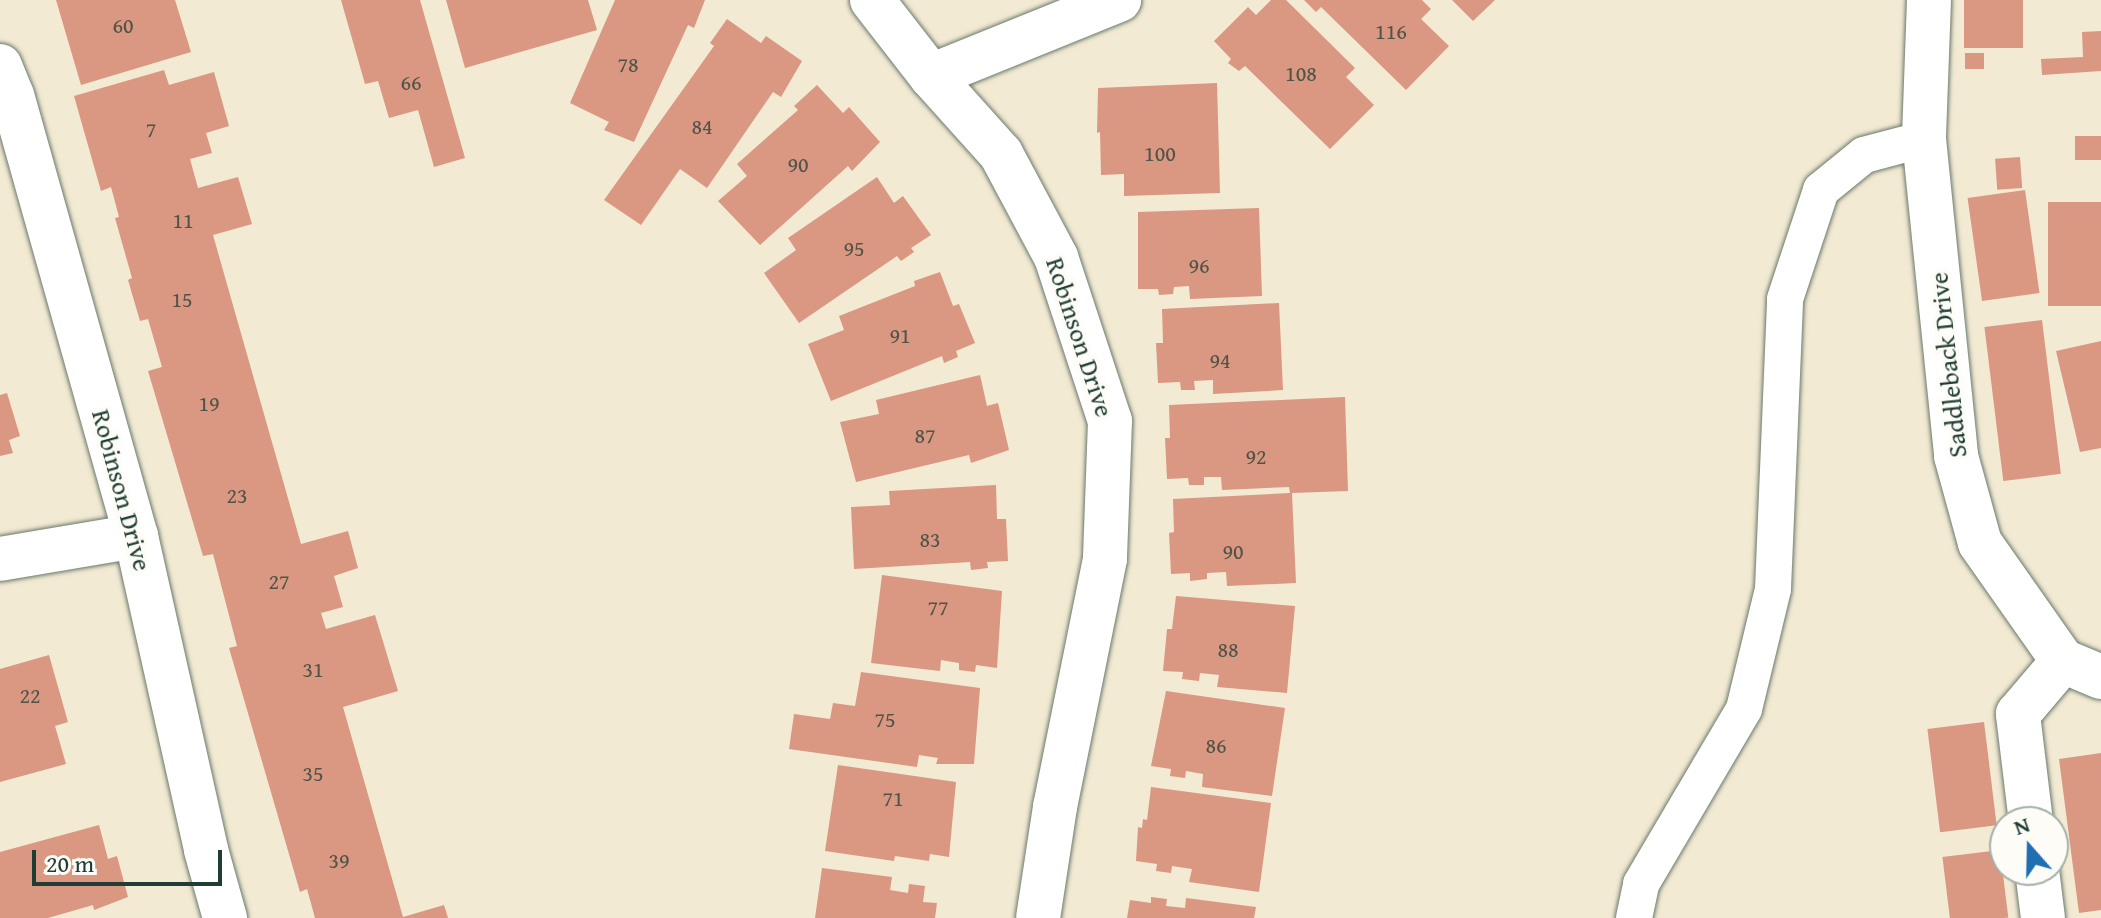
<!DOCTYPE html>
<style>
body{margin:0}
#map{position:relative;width:2101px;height:918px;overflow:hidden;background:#f3ead3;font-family:"Gentium Book Plus",serif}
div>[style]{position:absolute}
.building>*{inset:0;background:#da9781;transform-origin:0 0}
.roads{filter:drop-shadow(0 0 2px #697a6c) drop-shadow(0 0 2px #697a6c)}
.service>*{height:36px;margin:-18px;padding:0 18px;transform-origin:18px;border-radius:18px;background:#fff}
.minor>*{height:44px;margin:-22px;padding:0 22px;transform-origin:22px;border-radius:22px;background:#fff}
span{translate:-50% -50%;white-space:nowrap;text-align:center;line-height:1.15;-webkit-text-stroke:8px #fdfcf7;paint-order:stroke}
.number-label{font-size:22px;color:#4e5447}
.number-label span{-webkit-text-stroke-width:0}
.street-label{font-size:26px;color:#1f3d34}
.north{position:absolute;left:1989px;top:806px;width:80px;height:80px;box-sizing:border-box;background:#fdfcf7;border:2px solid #a4b0a9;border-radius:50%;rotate:340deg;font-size:22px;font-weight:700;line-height:32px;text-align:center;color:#1f3d34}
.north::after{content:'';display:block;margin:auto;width:28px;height:36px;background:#1f6fb2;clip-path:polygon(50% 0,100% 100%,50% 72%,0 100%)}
.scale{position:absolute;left:32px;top:850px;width:190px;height:36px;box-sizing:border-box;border:4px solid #1f3d34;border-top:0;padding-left:10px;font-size:24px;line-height:28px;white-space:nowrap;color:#1f3d34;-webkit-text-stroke:6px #fdfcf7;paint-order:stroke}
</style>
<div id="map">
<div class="building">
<i style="clip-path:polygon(56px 0,175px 0,191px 52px,81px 85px)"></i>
<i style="clip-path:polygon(341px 0,420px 0,465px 158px,434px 167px,418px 110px,389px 118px,378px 81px,365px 84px)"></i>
<i style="clip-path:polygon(446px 0,588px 0,597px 30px,465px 68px)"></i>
<i style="clip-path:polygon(615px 0,705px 0,694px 28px,688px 25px,634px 142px,604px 130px,609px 122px,570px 103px)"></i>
<i style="clip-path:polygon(1271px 0,1286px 0,1355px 68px,1346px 77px,1374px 105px,1330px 149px,1245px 66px,1239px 71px,1228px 63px,1231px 59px,1214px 41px,1248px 7px,1256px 15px)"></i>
<i style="clip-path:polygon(1304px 0,1422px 0,1431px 9px,1421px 19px,1449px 46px,1406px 90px,1321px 7px,1316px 12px)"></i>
<i style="clip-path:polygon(1452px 0,1495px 0,1473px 21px)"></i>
<i style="left:1964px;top:0;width:59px;height:48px"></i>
<i style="clip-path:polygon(727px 19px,761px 43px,766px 36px,802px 61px,781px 97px,773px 92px,707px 188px,680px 169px,641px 225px,604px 200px,714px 46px,710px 43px)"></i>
<i style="clip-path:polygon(2101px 31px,2101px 71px,2042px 75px,2041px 59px,2083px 57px,2082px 32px)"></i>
<i style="left:1965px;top:53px;width:19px;height:16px"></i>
<i style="clip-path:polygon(164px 70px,169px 85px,214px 72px,229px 126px,206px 133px,212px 153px,190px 159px,198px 188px,238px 177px,252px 224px,213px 235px,301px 544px,348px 531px,358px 568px,334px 576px,343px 607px,321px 613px,326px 629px,375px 615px,398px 691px,343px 707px,403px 917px,444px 905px,448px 918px,315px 918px,307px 889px,300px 892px,229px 648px,237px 646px,213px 554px,203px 556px,148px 371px,162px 367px,148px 319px,140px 321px,128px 280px,132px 278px,115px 218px,119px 217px,111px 187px,101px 191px,74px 96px)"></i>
<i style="clip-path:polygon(1217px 83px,1220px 193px,1124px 196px,1124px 174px,1101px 175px,1100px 132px,1097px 133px,1098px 88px)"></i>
<i style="clip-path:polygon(817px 85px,843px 113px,849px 107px,880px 142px,852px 171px,848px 166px,760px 245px,718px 201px,747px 176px,737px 164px,798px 110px,794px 106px)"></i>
<i style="left:2101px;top:136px;width:24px;height:26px;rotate:90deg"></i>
<i style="left:2020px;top:157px;width:31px;height:25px;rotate:86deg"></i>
<i style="clip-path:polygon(877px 177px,894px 203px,903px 196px,931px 235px,911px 248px,914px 252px,901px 261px,897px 256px,799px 323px,764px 273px,796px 250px,788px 238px)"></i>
<i style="left:2025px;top:190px;width:104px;height:58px;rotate:82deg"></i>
<i style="left:2101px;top:202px;width:104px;height:53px;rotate:90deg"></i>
<i style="clip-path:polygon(1259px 208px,1262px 296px,1190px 299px,1189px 286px,1174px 287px,1173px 294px,1159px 295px,1158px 289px,1138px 289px,1138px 212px)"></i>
<i style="clip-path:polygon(940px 272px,953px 306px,959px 304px,975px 343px,956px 351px,958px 357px,944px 363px,942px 356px,831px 401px,808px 344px,844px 330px,839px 316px,915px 286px,914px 281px)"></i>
<i style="clip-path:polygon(1279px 303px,1283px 390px,1213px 394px,1213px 380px,1194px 381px,1195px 390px,1181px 390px,1180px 382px,1158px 383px,1156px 343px,1163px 343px,1162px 309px)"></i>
<i style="left:2042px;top:320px;width:155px;height:58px;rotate:83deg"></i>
<i style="clip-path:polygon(2101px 341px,2101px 448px,2080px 452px,2056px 351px)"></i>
<i style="clip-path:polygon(980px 375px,987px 406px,998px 403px,1009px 450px,971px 463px,969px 455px,856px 482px,840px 422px,879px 414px,876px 400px)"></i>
<i style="clip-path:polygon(7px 393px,20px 436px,9px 440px,13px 453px,0 456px,0 395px)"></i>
<i style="clip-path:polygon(1345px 397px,1348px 491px,1292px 493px,1296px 583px,1227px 586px,1226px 572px,1207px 573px,1207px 579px,1190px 581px,1190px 573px,1171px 574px,1169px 533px,1174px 532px,1173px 499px,1290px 493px,1289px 487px,1222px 490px,1221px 477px,1204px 477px,1204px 485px,1189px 485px,1188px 478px,1167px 479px,1165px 438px,1170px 438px,1169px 405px)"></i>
<i style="clip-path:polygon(996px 485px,997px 519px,1006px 519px,1008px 561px,987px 562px,988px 568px,971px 570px,970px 562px,854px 569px,851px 507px,890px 505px,889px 491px)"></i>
<i style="clip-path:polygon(882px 575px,1002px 591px,997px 668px,976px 665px,975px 672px,959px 670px,959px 663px,941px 660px,940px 671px,871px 663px)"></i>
<i style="clip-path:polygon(1176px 596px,1295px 606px,1287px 693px,1217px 687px,1219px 675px,1200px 673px,1199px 681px,1182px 679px,1183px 672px,1163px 671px,1167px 629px,1172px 629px)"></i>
<i style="clip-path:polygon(49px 655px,68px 722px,55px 726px,66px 764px,0 782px,0 669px)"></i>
<i style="clip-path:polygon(861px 672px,980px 688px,974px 764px,936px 764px,938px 758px,919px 755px,917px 767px,789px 749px,794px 714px,830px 719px,833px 703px,855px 706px)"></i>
<i style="clip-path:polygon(1166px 691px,1285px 708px,1272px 796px,1202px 787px,1203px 774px,1186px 771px,1185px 778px,1170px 776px,1171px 769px,1151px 766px)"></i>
<i style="left:1984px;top:722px;width:104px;height:57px;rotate:83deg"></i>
<i style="clip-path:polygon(2101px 753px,2101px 910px,2079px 913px,2059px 759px)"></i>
<i style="clip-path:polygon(838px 765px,956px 782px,949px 857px,930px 854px,929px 861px,895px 856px,894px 861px,825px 851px)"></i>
<i style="clip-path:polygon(1151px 787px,1271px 803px,1259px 892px,1189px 882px,1192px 869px,1172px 866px,1171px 873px,1156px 871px,1157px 864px,1136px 861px,1138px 827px,1142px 828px,1143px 819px,1147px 820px)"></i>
<i style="clip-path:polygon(99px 825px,108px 859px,117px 856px,128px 897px,94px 910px,93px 905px,48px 918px,0 918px,0 852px)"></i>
<i style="left:2000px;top:850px;width:68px;height:58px;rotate:83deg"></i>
<i style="clip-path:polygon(822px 868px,892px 877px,890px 890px,908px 893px,909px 884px,925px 886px,923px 902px,937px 903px,935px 918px,815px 918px)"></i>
<i style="clip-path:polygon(1151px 897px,1167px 899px,1166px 906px,1185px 908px,1186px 898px,1256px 907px,1254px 918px,1127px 918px,1130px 900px,1151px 903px)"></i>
</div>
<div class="roads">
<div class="service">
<i style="left:1634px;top:918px;width:35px;rotate:-78deg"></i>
<i style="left:1641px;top:884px;width:203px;rotate:-59.5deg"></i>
<i style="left:1744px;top:709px;width:123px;rotate:-76.4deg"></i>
<i style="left:1773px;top:589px;width:290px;rotate:-87.6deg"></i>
<i style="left:1785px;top:299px;width:115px;rotate:-71.7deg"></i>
<i style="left:1821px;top:190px;width:55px;rotate:-39.1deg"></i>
<i style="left:1864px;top:155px;width:62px;rotate:-14.9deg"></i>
</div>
<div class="minor">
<i style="left:872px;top:0;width:96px;rotate:52.2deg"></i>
<i style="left:931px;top:76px;width:105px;rotate:48.1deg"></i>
<i style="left:1001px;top:154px;width:117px;rotate:61.9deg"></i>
<i style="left:1056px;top:257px;width:173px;rotate:71.8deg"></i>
<i style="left:1110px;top:421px;width:138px;rotate:92.1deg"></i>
<i style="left:1105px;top:559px;width:253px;rotate:101.4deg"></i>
<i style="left:1055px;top:807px;width:112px;rotate:98.7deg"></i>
<i style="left:1929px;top:0;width:139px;rotate:92.1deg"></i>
<i style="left:1924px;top:139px;width:319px;rotate:84.2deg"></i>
<i style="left:1956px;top:456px;width:90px;rotate:74.6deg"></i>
<i style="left:1980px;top:543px;width:144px;rotate:54.9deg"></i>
<i style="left:2063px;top:661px;width:41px;rotate:22.8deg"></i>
<i style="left:0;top:66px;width:31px;rotate:68deg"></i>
<i style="left:12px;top:95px;width:458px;rotate:74.3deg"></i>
<i style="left:136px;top:536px;width:322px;rotate:77.4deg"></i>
<i style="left:206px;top:850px;width:71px;rotate:74.4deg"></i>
<i style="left:931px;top:76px;width:203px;rotate:-22deg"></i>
<i style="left:0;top:559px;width:138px;rotate:-9.6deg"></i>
<i style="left:2031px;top:822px;width:109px;rotate:-96.9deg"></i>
<i style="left:2018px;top:714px;width:70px;rotate:-49.7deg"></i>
<i style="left:2037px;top:870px;width:48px;rotate:82.9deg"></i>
</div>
</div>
<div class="number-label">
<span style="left:123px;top:26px">60</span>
<span style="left:1391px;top:32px">116</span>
<span style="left:628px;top:65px">78</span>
<span style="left:1301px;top:74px">108</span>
<span style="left:411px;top:83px">66</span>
<span style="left:702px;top:127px">84</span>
<span style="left:151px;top:130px">7</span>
<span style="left:1160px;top:154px">100</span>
<span style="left:798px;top:165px">90</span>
<span style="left:183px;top:221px">11</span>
<span style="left:854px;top:249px">95</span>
<span style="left:1199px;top:266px">96</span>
<span style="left:182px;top:300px">15</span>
<span style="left:900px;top:336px">91</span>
<span style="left:1220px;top:361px">94</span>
<span style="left:209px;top:404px">19</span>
<span style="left:925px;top:436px">87</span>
<span style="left:1256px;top:457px">92</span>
<span style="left:237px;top:496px">23</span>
<span style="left:930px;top:540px">83</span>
<span style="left:1233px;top:552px">90</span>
<span style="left:279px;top:582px">27</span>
<span style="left:938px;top:608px">77</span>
<span style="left:1228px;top:650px">88</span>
<span style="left:313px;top:670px">31</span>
<span style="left:30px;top:696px">22</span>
<span style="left:885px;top:720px">75</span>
<span style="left:1216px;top:746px">86</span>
<span style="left:313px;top:774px">35</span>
<span style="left:893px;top:799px">71</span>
<span style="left:339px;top:861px">39</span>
</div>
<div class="street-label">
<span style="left:1080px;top:337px;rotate:72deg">Robinson Drive</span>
<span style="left:1948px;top:365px;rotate:-96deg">Saddleback Drive</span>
<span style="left:122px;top:490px;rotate:75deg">Robinson Drive</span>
</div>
<div class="north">N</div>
<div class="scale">20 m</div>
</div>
